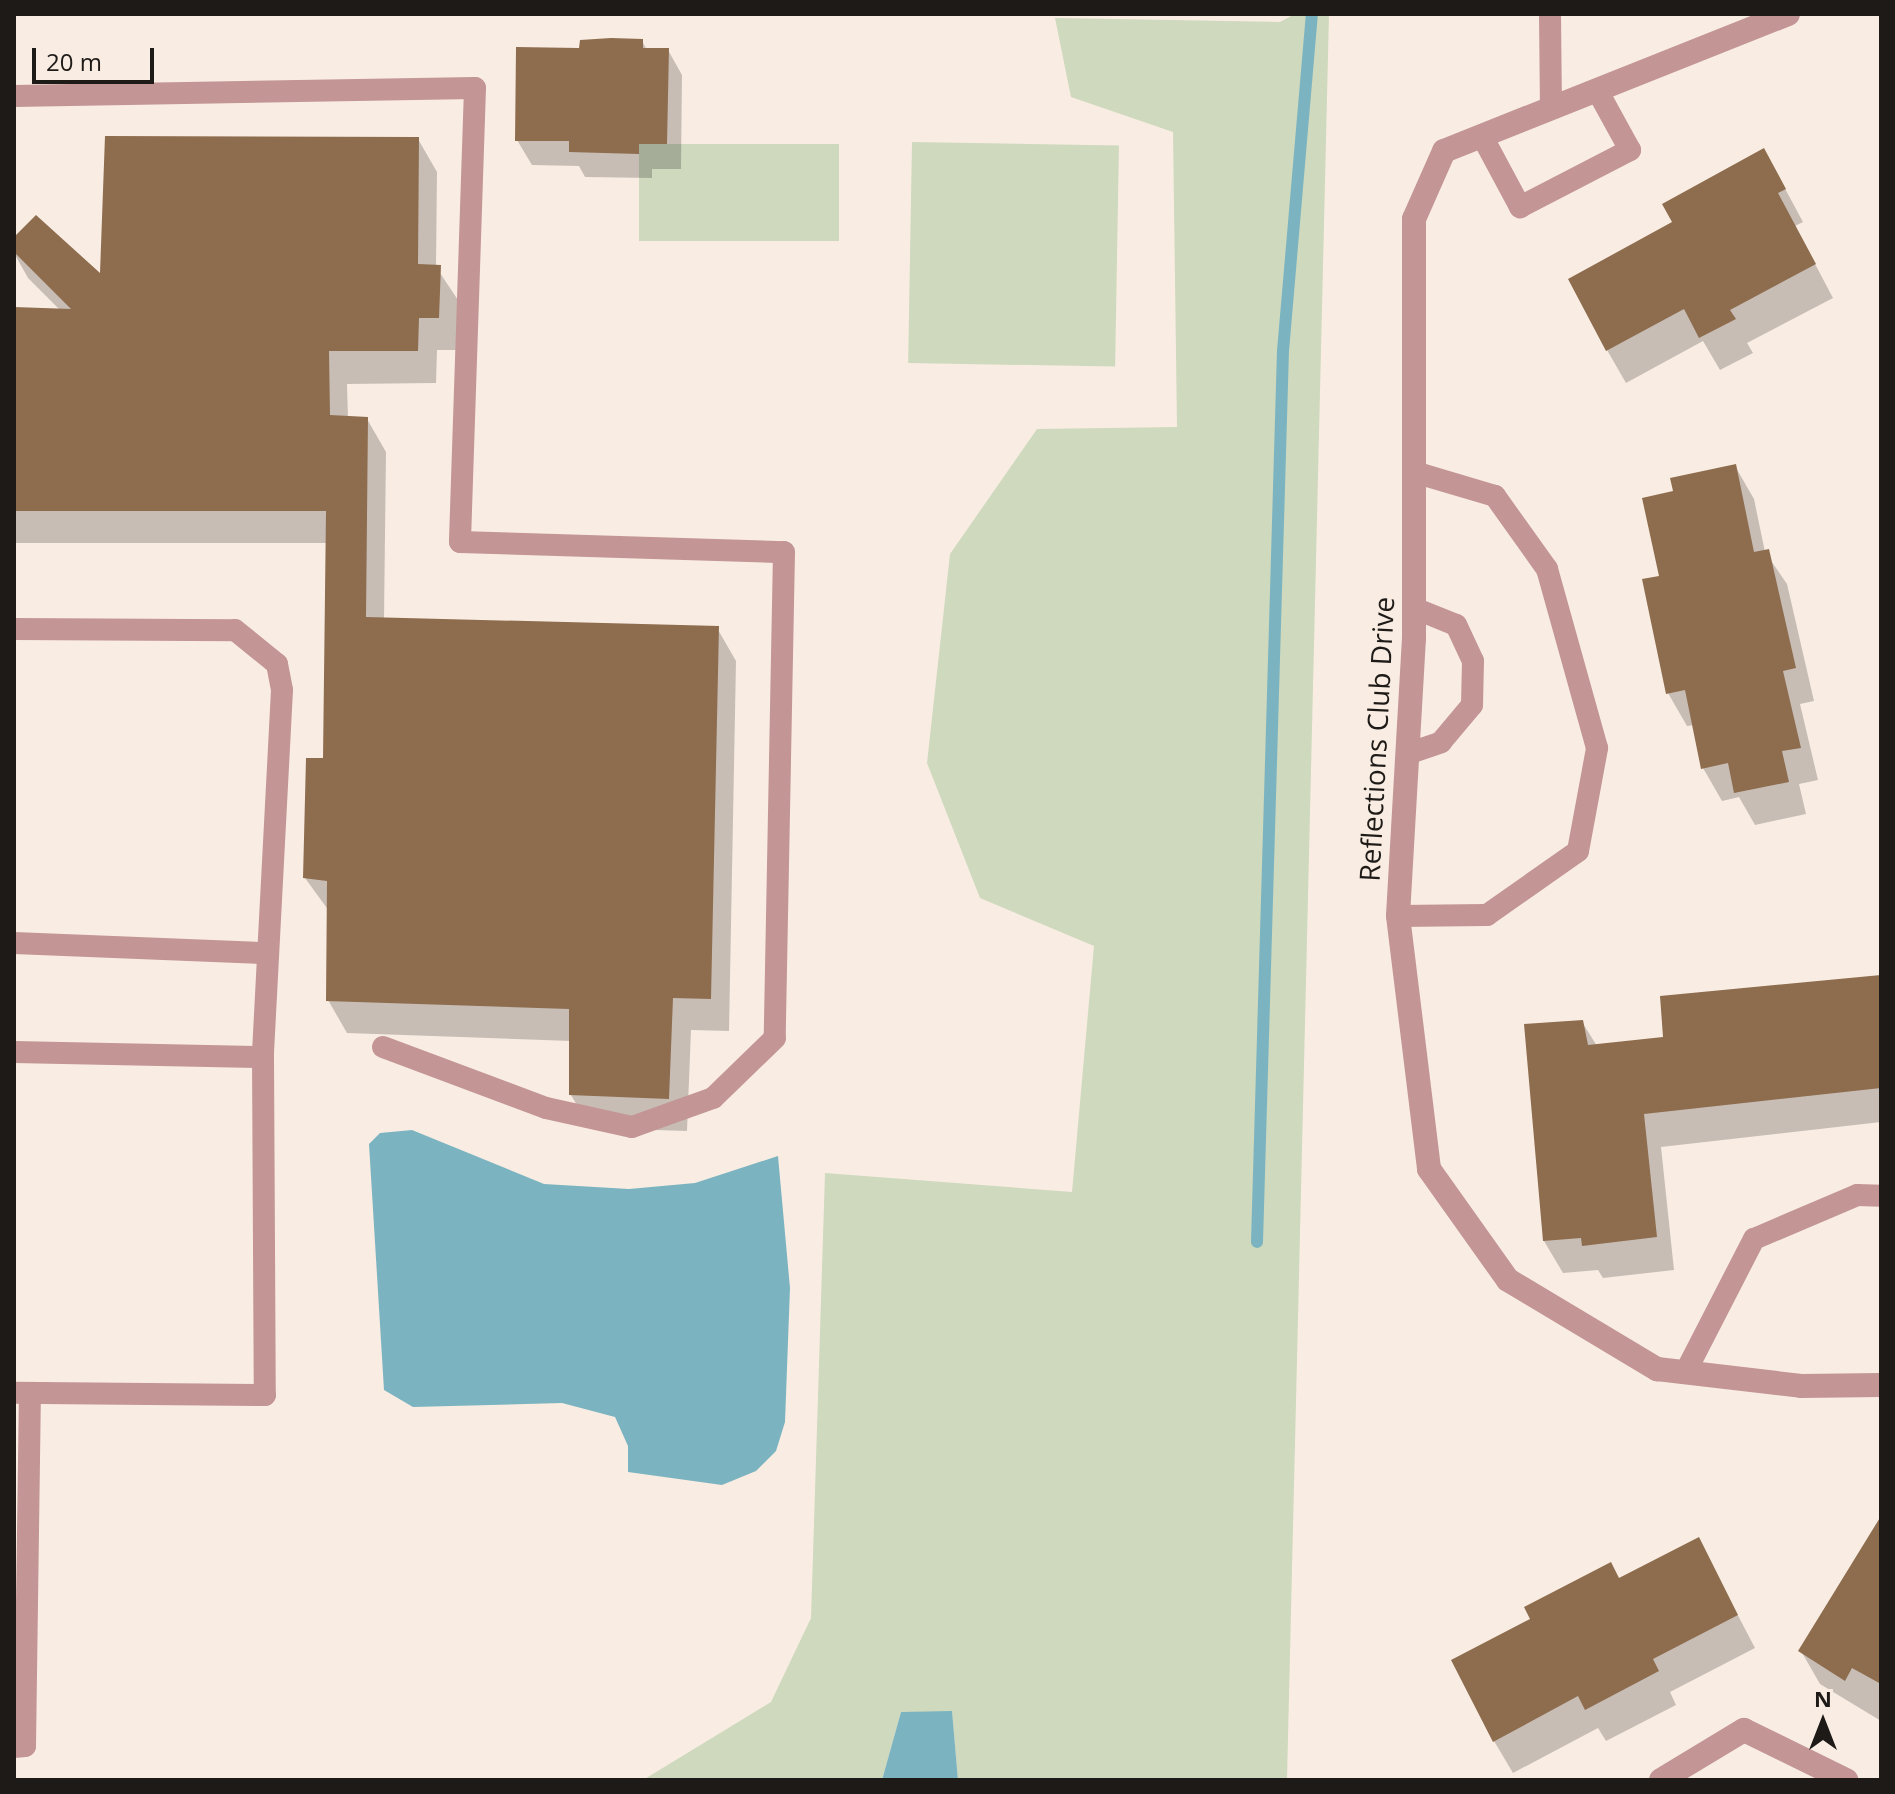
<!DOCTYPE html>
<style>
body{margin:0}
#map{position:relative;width:1895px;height:1794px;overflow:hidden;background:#f9ede3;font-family:"Open Sans",sans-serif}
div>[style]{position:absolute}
.green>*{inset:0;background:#cfd9be;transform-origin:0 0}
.water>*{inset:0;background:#7bb4c0}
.shadow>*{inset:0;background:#0003}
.stream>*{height:12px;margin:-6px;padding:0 6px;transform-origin:6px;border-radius:6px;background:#7bb4c0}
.building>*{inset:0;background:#8e6c4e}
.lane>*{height:22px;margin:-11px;padding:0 11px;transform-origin:11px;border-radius:11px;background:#c39595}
.street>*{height:24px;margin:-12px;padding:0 12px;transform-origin:12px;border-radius:12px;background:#c39595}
span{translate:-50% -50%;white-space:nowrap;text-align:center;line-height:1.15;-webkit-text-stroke:8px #f9ede3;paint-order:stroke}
.street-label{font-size:28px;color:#1e1a17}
.frame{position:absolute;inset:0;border:16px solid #1e1a17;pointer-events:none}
.north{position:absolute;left:1783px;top:1682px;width:80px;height:80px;-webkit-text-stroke:6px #f9ede3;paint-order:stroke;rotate:0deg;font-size:22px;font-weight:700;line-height:32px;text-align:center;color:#1e1a17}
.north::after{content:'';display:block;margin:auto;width:28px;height:36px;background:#1e1a17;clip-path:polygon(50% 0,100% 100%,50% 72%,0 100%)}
.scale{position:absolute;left:32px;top:48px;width:122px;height:36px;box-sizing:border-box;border:4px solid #1e1a17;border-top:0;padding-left:10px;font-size:24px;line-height:28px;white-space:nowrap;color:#1e1a17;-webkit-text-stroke:6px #f9ede3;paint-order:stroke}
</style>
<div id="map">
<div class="green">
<i style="clip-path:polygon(1295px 14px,1329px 14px,1287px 1780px,958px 1780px,952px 1712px,901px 1712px,882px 1780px,643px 1780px,771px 1702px,811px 1618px,825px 1173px,1072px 1192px,1094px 946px,980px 898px,927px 763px,950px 554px,1037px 429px,1177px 427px,1173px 132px,1071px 97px,1055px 18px,1280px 22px)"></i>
<i style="left:912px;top:142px;width:207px;height:221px;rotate:1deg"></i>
<i style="left:639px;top:144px;width:200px;height:97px"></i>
</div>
<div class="water">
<i style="clip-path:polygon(412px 1130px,544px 1184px,629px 1189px,695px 1183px,778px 1156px,790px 1288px,785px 1422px,776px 1451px,756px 1471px,722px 1485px,628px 1472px,628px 1446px,615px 1417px,562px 1403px,413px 1407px,384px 1390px,369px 1144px,380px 1133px)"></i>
<i style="clip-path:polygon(952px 1711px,958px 1780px,882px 1780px,901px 1712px)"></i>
</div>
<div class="shadow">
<i style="clip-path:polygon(642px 41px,647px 50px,668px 50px,682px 75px,681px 169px,652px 169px,652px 178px,585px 177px,579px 166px,532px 165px,517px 140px,581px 50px)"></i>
<i style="clip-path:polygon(418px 139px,437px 172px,436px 267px,458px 300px,457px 350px,437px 350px,436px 383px,347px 384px,348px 418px,367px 419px,386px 452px,384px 620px,717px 628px,736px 661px,729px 1031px,691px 1030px,687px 1131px,590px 1128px,571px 1095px,571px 1041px,347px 1033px,328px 1000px,329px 911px,305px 878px,325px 760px,327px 543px,14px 543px,14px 309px,61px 311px,28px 278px,14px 253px,14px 240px,102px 278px)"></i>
<i style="clip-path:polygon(1782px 183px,1803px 222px,1795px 226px,1833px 298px,1747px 343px,1753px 353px,1720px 370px,1703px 341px,1626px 383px,1607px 350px)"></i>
<i style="clip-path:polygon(1735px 466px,1754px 499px,1765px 552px,1787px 584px,1814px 701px,1800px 704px,1818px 780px,1799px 784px,1806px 814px,1755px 825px,1739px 797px,1722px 801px,1703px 768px,1694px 725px,1687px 726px,1668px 693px,1661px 578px,1675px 493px)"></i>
<i style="clip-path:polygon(1881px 977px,1881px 1122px,1661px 1147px,1674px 1270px,1603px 1278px,1598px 1270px,1563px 1273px,1544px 1241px,1582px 1022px,1597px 1046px,1666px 1039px)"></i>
<i style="clip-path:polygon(1698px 1539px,1755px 1648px,1670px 1692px,1676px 1705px,1606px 1741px,1598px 1728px,1513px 1773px,1494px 1741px)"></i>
<i style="clip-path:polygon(1881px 1562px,1881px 1721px,1820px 1684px,1801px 1651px)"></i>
</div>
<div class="stream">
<i style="left:1257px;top:1242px;width:891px;rotate:-88.33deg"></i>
<i style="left:1283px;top:351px;width:338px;rotate:-85.1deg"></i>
</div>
<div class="building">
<i style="clip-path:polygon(611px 38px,643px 39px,643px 48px,669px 48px,667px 144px,639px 144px,639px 154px,569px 152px,569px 141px,515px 141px,516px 47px,579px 48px,580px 40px)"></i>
<i style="clip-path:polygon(105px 136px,419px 137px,418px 264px,441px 265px,439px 318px,419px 318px,418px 351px,329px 351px,330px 415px,368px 417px,366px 617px,719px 626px,711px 999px,673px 998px,669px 1099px,569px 1095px,569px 1009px,326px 1001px,327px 881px,303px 878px,306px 758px,323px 758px,326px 511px,14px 511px,14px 307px,71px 309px,14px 252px,14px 237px,36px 215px,100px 273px)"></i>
<i style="clip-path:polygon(1764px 148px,1786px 189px,1778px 193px,1816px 264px,1730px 310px,1736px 319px,1699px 338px,1684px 309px,1606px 351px,1568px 279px,1672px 222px,1662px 204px)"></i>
<i style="clip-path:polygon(1736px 464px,1754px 552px,1769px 549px,1796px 668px,1783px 671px,1801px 748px,1782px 751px,1789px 782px,1734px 793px,1728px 763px,1701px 769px,1685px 690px,1666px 694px,1642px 579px,1659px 576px,1642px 498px,1673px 491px,1670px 478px)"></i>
<i style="clip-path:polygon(1881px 975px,1881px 1088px,1644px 1114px,1657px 1237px,1582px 1246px,1581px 1238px,1543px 1241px,1524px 1024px,1583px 1020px,1588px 1045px,1663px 1037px,1660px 996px)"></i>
<i style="clip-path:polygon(1881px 1516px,1881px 1684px,1852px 1668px,1845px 1681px,1798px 1651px)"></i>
<i style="clip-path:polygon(1699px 1537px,1738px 1615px,1653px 1659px,1659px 1671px,1585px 1710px,1578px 1696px,1493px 1742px,1451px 1660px,1530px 1619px,1524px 1607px,1611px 1562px,1619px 1578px)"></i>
</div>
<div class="lane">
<i style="left:1550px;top:14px;width:92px;rotate:89.4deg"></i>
<i style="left:14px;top:96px;width:461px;rotate:-1deg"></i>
<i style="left:475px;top:88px;width:454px;rotate:91.9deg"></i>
<i style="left:460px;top:542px;width:324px;rotate:1.8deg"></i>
<i style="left:784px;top:552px;width:486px;rotate:91.1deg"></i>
<i style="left:775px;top:1038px;width:86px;rotate:135.9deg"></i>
<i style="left:713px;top:1098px;width:86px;rotate:160.3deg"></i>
<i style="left:632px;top:1127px;width:88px;rotate:-167.5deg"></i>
<i style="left:546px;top:1108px;width:174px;rotate:-159.5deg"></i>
<i style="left:1482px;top:136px;width:81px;rotate:61.8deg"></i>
<i style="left:1520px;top:207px;width:124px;rotate:-27.4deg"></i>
<i style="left:1630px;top:150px;width:68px;rotate:-118.8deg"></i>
<i style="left:14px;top:629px;width:221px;rotate:0.3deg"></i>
<i style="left:235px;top:630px;width:54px;rotate:39deg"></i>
<i style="left:277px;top:664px;width:26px;rotate:79deg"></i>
<i style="left:282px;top:690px;width:367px;rotate:93deg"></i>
<i style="left:1407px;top:754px;width:36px;rotate:-19deg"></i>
<i style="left:1441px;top:742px;width:48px;rotate:-50deg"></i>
<i style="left:1472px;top:705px;width:44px;rotate:-88.7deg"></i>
<i style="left:1473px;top:661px;width:40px;rotate:-115deg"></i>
<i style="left:1456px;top:625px;width:45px;rotate:-158deg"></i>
<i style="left:1398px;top:916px;width:89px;rotate:-0.6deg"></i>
<i style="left:1487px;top:915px;width:111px;rotate:-35.1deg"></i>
<i style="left:1578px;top:851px;width:105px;rotate:-79.5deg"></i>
<i style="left:1597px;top:748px;width:186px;rotate:-105.6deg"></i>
<i style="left:1547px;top:569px;width:90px;rotate:-125.5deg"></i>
<i style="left:1495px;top:496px;width:84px;rotate:-163.5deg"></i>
<i style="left:14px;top:943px;width:254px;rotate:2.3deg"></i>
<i style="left:14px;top:1052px;width:249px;rotate:1.2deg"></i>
<i style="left:263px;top:1057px;width:338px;rotate:89.7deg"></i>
<i style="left:265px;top:1395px;width:251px;rotate:-179.5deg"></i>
<i style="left:1685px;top:1373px;width:151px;rotate:-62.8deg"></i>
<i style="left:1754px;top:1239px;width:112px;rotate:-23.1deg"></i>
<i style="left:1857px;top:1195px;width:24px;rotate:2deg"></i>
<i style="left:14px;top:1747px;width:11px;rotate:-5deg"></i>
<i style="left:25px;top:1746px;width:353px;rotate:-89.2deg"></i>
</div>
<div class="street">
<i style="left:1788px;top:14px;width:370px;rotate:158.3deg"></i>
<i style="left:1444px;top:151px;width:74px;rotate:113.8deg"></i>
<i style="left:1414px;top:219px;width:419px;rotate:90deg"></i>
<i style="left:1414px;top:638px;width:278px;rotate:93.3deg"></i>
<i style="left:1398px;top:916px;width:255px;rotate:83deg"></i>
<i style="left:1429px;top:1169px;width:136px;rotate:54.6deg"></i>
<i style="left:1508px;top:1280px;width:174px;rotate:30.9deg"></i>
<i style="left:1657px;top:1369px;width:145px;rotate:6.7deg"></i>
<i style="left:1801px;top:1386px;width:80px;rotate:-0.7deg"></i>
<i style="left:1661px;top:1780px;width:97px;rotate:-31.1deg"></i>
<i style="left:1744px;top:1730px;width:114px;rotate:26.1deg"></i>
</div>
<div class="street-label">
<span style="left:1376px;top:739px;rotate:-87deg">Reflections Club Drive</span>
</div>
<div class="frame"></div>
<div class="north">N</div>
<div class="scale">20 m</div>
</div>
